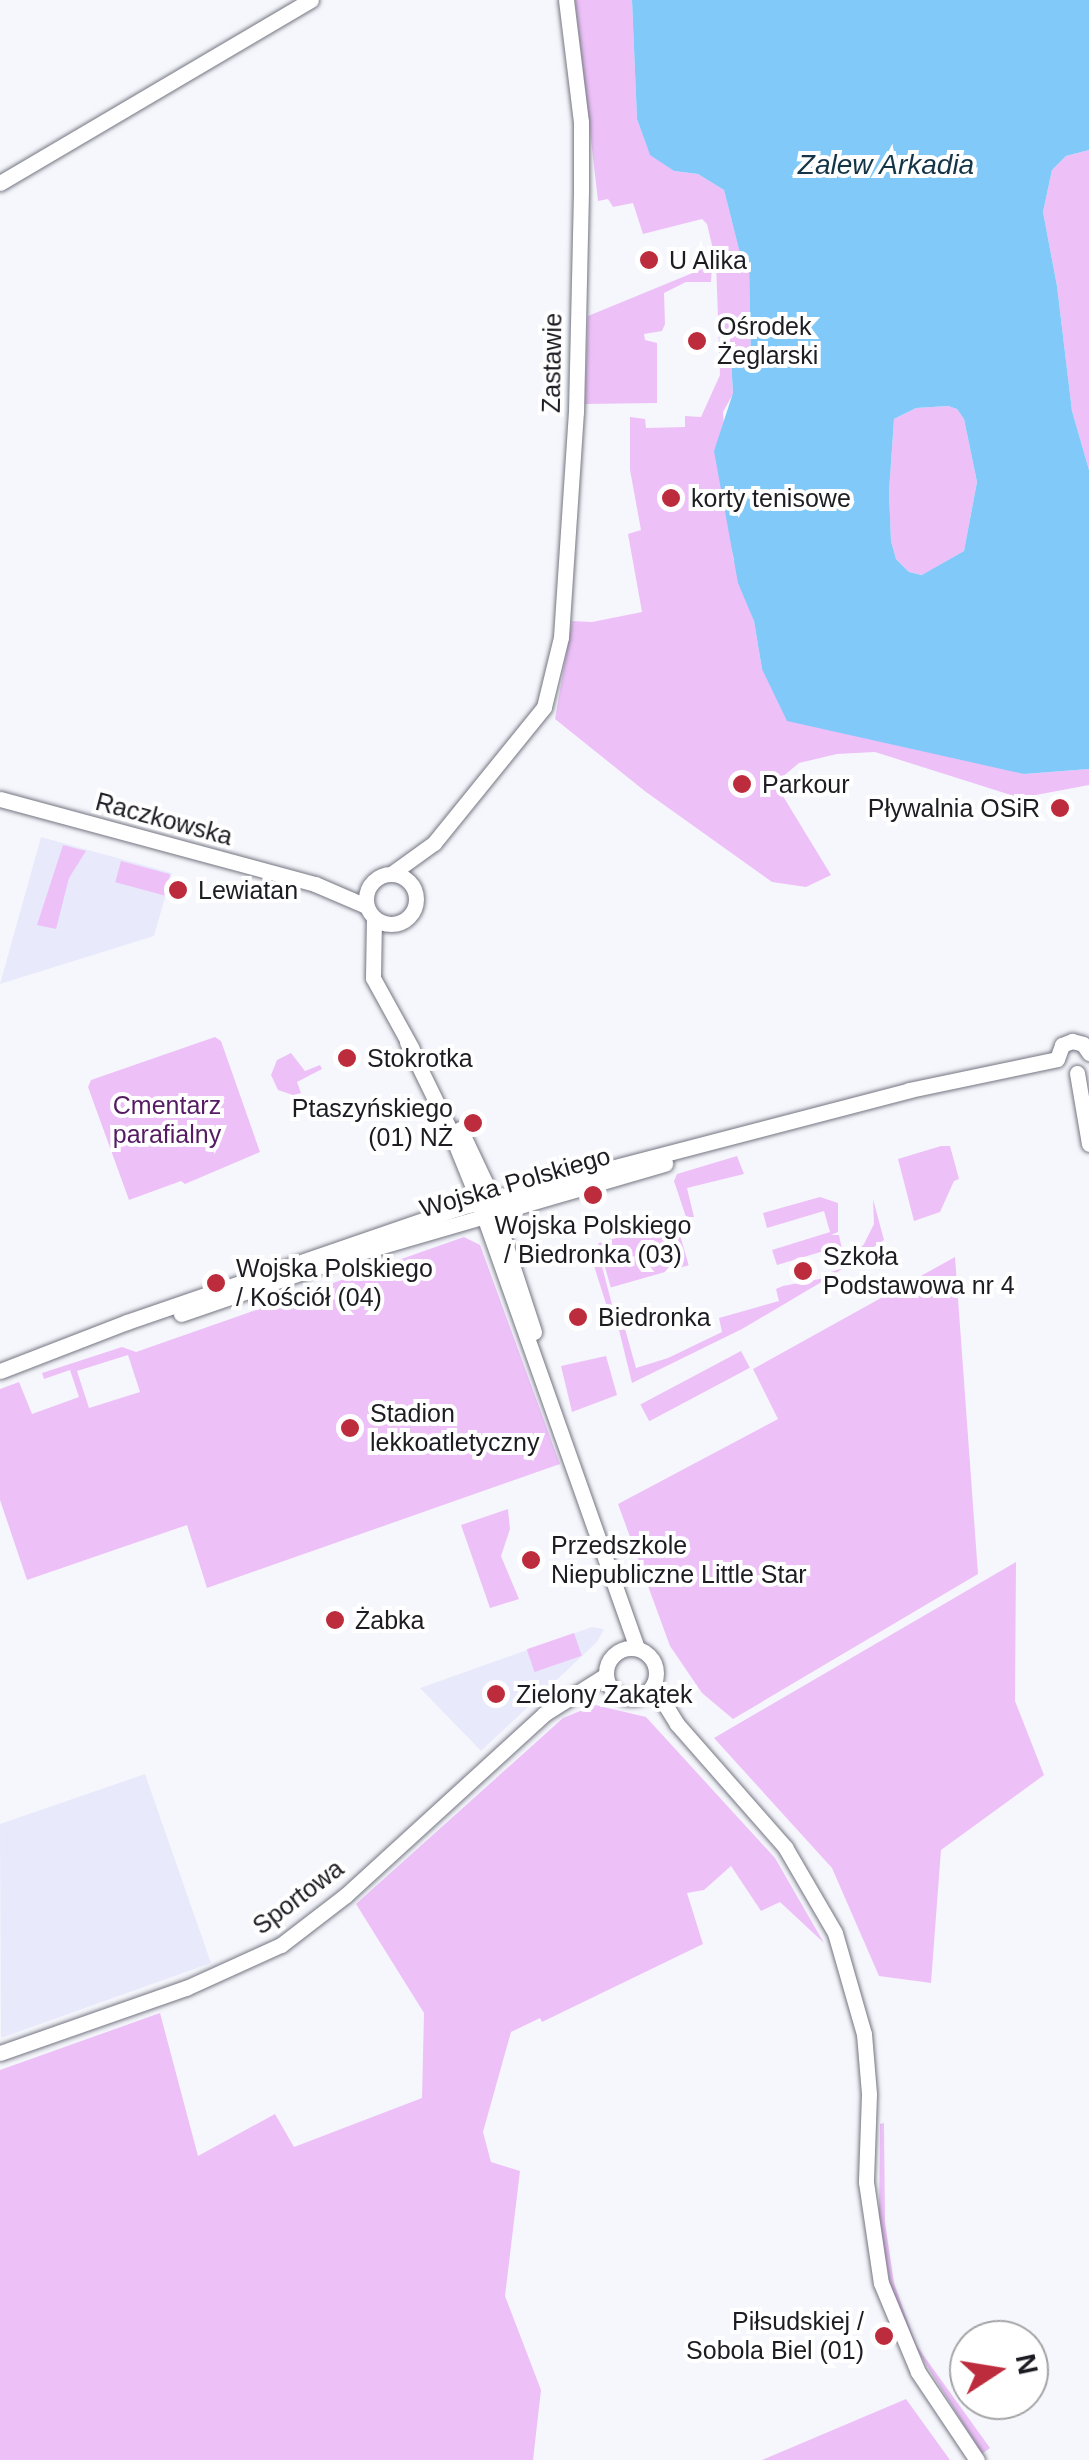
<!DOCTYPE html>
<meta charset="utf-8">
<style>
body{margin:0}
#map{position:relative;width:1089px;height:2460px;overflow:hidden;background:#f6f7fc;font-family:Helvetica,sans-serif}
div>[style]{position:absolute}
.built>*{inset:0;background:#e8eafc}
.green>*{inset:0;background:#edc1f8;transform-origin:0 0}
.water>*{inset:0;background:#81c9f9}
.roads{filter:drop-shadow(0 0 2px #737581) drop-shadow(0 0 2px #737581)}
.secondary>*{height:15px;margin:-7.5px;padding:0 7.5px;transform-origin:7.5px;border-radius:7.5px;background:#fff}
.secondary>.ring{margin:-7.5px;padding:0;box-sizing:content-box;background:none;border:15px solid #fff;border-radius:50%}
.dots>*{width:28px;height:28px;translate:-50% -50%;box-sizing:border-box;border:5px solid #fff;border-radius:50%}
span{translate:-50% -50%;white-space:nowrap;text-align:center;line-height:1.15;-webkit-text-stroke:8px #fff;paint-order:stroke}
.poi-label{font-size:25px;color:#1c1c22}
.left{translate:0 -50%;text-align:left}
.right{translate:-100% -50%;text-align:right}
.street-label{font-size:25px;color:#1c1c22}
.park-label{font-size:25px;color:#551b63}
.water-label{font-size:28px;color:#143447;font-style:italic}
.north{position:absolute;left:949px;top:2320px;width:100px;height:100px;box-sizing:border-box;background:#fff;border:2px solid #a4a4a7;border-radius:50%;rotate:78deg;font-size:28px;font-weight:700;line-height:40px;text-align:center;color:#1c1c22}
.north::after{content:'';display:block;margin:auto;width:35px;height:45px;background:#bd2c3d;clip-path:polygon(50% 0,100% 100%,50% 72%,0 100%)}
</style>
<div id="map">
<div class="built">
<i style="clip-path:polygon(41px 837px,172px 873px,154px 936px,0 984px)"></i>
<i style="clip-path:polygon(592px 1627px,604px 1629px,597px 1642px,481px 1751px,420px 1688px)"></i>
<i style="clip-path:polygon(145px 1774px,211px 1963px,1px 2038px,0 1824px)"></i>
</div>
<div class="green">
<i style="clip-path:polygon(575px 0,632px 0,637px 119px,650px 154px,674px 171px,698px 174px,724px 190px,743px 264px,749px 264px,751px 359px,731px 359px,733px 394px,723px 412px,733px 558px,754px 621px,762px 669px,1024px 774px,1089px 769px,1089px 785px,1020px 798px,875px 752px,837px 754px,799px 763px,775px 783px,831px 875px,806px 887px,772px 882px,646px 792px,555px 719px,572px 621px,592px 622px,642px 612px,628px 534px,641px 530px,630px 470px,630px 417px,645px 419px,646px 428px,685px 427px,685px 416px,701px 417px,720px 375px,716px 262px,707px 224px,702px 219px,643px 234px,633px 203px,613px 207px,608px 199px,598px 201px)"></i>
<i style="clip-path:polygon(1089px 150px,1089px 470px,1072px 411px,1057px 286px,1043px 212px,1052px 170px,1066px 156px)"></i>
<i style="clip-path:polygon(712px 265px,711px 282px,686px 282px,664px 293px,665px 324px,662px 331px,644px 334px,645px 340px,657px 343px,657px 403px,585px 404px,588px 316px)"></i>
<i style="clip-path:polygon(948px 406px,957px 409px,964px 419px,977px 482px,964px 551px,923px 575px,909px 572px,896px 559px,891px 541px,889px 492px,894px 419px,916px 408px)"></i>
<i style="clip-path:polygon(63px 845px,86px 851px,69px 878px,56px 929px,37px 925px)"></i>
<i style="left:121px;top:861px;width:51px;height:22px;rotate:15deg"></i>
<i style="clip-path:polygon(215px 1037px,221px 1041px,260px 1152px,185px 1184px,181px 1181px,129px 1200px,88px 1087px,91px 1080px)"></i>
<i style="clip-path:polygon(291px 1053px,305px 1071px,320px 1065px,322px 1069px,297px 1082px,301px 1093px,293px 1095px,278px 1090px,271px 1075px,277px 1060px)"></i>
<i style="clip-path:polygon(941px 1146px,950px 1146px,959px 1179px,954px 1181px,940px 1212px,914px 1221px,898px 1159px)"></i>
<i style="clip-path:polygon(737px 1156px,744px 1174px,687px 1188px,694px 1217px,686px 1217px,674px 1181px,677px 1174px)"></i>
<i style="clip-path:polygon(820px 1197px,838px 1203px,838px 1232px,831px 1235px,839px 1235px,843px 1254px,854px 1255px,864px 1244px,874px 1224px,873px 1199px,884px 1240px,833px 1275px,828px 1273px,840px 1269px,834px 1248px,777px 1265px,772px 1250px,830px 1232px,824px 1211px,767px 1228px,763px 1213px)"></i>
<i style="left:676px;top:1221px;width:46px;height:81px;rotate:74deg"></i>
<i style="clip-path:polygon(evenodd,464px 1237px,480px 1245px,560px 1464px,207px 1588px,187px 1525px,27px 1580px,0 1500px,0 1389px,19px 1382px,32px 1414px,79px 1397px,70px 1370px,44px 1379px,42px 1373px,122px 1347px,136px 1352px,464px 1237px,128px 1355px,140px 1392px,89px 1408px,77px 1371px,128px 1355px)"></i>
<i style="clip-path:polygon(599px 1255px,614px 1312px,620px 1311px,636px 1368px,668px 1358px,722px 1332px,719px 1318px,779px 1301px,776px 1289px,783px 1286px,830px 1277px,742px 1329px,632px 1383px,618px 1326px,613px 1326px,595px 1269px,592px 1257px)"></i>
<i style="clip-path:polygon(955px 1257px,978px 1574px,733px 1719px,702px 1693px,670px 1646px,618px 1504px,778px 1419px,753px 1369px)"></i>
<i style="left:741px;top:1351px;width:19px;height:114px;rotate:62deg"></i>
<i style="clip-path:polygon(606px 1356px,617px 1395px,572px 1412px,561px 1366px)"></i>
<i style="clip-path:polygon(508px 1509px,510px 1529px,501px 1556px,519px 1599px,490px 1608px,461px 1525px)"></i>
<i style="clip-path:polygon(1016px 1562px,1015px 1701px,1044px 1775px,941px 1850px,931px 1983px,879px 1976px,832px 1868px,714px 1738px)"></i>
<i style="left:574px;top:1633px;width:24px;height:50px;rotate:71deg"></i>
<i style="clip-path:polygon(595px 1705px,646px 1717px,775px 1858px,824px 1943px,780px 1902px,761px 1911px,731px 1866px,704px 1890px,687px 1893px,703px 1944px,542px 2022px,540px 2018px,511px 2032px,483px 2132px,491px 2162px,520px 2171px,505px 2296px,541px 2390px,533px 2460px,0 2460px,0 2070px,160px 2013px,198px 2156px,275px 2114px,294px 2147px,422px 2098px,424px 2013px,356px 1904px,563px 1718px)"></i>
<i style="clip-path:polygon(884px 2123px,885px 2222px,894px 2283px,916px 2345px,990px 2448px,982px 2454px,914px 2345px,890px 2284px,879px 2218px,880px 2124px)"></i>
<i style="clip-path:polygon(906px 2399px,950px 2460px,762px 2460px)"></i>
</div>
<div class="water">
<i style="clip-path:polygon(evenodd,632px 0,1089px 0,1089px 150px,1066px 156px,1052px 170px,1043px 212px,1057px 286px,1072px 411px,1089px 470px,1089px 769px,1024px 774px,787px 721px,762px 669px,754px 621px,738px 583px,714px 451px,733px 393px,731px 359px,751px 358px,749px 265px,743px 265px,724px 190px,698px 174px,674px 171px,650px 155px,637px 119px,632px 0,948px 406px,957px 409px,964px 419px,977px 482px,964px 551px,922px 575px,909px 572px,896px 559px,891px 541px,889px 492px,894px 419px,916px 408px,948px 406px)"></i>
</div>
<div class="roads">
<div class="secondary">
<i style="left:0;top:183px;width:361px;rotate:-30.5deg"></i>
<i style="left:0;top:799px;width:326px;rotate:15.1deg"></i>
<i style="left:315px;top:884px;width:56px;rotate:23.3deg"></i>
<i class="ring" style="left:366px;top:874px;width:35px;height:35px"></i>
<i style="left:391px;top:874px;width:53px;rotate:-35.8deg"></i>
<i style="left:434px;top:843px;width:175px;rotate:-51deg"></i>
<i style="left:544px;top:707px;width:72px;rotate:-76.3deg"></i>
<i style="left:561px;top:637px;width:225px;rotate:-86.2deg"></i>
<i style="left:576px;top:412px;width:221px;rotate:-88.7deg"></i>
<i style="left:581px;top:191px;width:69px;rotate:-90deg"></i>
<i style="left:581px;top:122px;width:123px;rotate:-97deg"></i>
<i style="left:374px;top:919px;width:59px;rotate:91deg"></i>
<i style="left:373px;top:978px;width:81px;rotate:61.2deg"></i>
<i style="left:407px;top:1042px;width:96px;rotate:64deg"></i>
<i style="left:449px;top:1128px;width:80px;rotate:67.9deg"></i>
<i style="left:479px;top:1202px;width:473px;rotate:70.5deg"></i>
<i style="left:1057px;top:1059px;width:15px;rotate:-70deg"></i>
<i style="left:1062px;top:1045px;width:11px;rotate:-22deg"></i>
<i style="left:1072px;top:1041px;width:11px;rotate:15deg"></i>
<i style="left:1083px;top:1044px;width:11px;rotate:56deg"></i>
<i style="left:1077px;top:1073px;width:72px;rotate:80.4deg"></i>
<i style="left:460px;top:1129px;width:59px;rotate:64.7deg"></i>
<i style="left:485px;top:1182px;width:158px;rotate:71.9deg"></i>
<i style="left:181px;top:1314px;width:187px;rotate:-19deg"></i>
<i style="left:358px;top:1253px;width:320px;rotate:-16.2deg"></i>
<i style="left:0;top:1371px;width:136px;rotate:-21.1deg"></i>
<i style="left:127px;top:1322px;width:353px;rotate:-19deg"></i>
<i style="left:461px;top:1207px;width:463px;rotate:-14.6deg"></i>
<i style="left:909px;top:1090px;width:151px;rotate:-11.8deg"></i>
<i class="ring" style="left:606px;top:1648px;width:35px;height:35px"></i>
<i style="left:653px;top:1685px;width:46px;rotate:58.4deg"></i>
<i style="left:677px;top:1724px;width:164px;rotate:48.7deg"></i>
<i style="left:785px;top:1847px;width:99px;rotate:59.8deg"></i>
<i style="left:835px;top:1933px;width:105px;rotate:74deg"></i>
<i style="left:864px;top:2034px;width:60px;rotate:85.2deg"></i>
<i style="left:869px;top:2094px;width:88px;rotate:92deg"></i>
<i style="left:866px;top:2182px;width:102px;rotate:81.6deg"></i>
<i style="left:881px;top:2283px;width:96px;rotate:67.4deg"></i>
<i style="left:918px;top:2372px;width:106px;rotate:56.2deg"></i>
<i style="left:0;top:2053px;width:197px;rotate:-19.3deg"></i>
<i style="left:186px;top:1988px;width:104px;rotate:-24.4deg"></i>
<i style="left:281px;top:1945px;width:82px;rotate:-37.6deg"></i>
<i style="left:346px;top:1895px;width:268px;rotate:-42.4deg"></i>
<i style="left:544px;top:1714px;width:73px;rotate:-32.2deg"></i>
</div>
</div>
<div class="dots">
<i style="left:649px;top:260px;background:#bd2c3d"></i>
<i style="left:697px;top:341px;background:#bd2c3d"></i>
<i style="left:671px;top:498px;background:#bd2c3d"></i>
<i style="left:742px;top:784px;background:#bd2c3d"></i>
<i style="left:1060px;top:808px;background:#bd2c3d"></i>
<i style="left:178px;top:890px;background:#bd2c3d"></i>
<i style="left:347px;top:1058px;background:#bd2c3d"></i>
<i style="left:473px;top:1123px;background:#bd2c3d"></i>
<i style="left:593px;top:1195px;background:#bd2c3d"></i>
<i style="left:803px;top:1271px;background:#bd2c3d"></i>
<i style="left:216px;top:1283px;background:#bd2c3d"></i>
<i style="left:578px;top:1317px;background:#bd2c3d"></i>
<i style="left:350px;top:1428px;background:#bd2c3d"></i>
<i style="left:531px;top:1560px;background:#bd2c3d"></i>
<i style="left:335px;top:1620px;background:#bd2c3d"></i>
<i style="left:496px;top:1694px;background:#bd2c3d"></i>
<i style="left:884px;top:2336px;background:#bd2c3d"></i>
</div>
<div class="poi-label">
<span class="left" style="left:669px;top:260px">U Alika</span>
<span class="left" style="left:717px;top:341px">Ośrodek<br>Żeglarski</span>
<span class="left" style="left:691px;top:498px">korty tenisowe</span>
<span class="left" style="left:762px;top:784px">Parkour</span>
<span class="right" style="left:1040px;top:808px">Pływalnia OSiR</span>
<span class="left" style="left:198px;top:890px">Lewiatan</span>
<span class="left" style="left:367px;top:1058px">Stokrotka</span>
<span class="right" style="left:453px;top:1123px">Ptaszyńskiego<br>(01) NŻ</span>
<span style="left:593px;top:1240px">Wojska Polskiego<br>/ Biedronka (03)</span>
<span class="left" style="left:823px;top:1271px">Szkoła<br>Podstawowa nr 4</span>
<span class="left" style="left:236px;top:1283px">Wojska Polskiego<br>/ Kościół (04)</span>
<span class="left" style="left:598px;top:1317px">Biedronka</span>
<span class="left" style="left:370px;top:1428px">Stadion<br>lekkoatletyczny</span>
<span class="left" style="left:551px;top:1560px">Przedszkole<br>Niepubliczne Little Star</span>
<span class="left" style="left:355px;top:1620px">Żabka</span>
<span class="left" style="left:516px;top:1694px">Zielony Zakątek</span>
<span class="right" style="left:864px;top:2336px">Piłsudskiej /<br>Sobola Biel (01)</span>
</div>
<div class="street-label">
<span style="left:552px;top:363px;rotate:-89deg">Zastawie</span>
<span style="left:164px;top:819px;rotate:15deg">Raczkowska</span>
<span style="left:515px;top:1182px;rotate:-16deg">Wojska Polskiego</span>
<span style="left:298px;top:1897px;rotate:-37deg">Sportowa</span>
</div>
<div class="park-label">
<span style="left:167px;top:1120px">Cmentarz<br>parafialny</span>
</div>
<div class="water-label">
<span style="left:886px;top:165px">Zalew Arkadia</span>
</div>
<div class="north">N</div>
</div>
